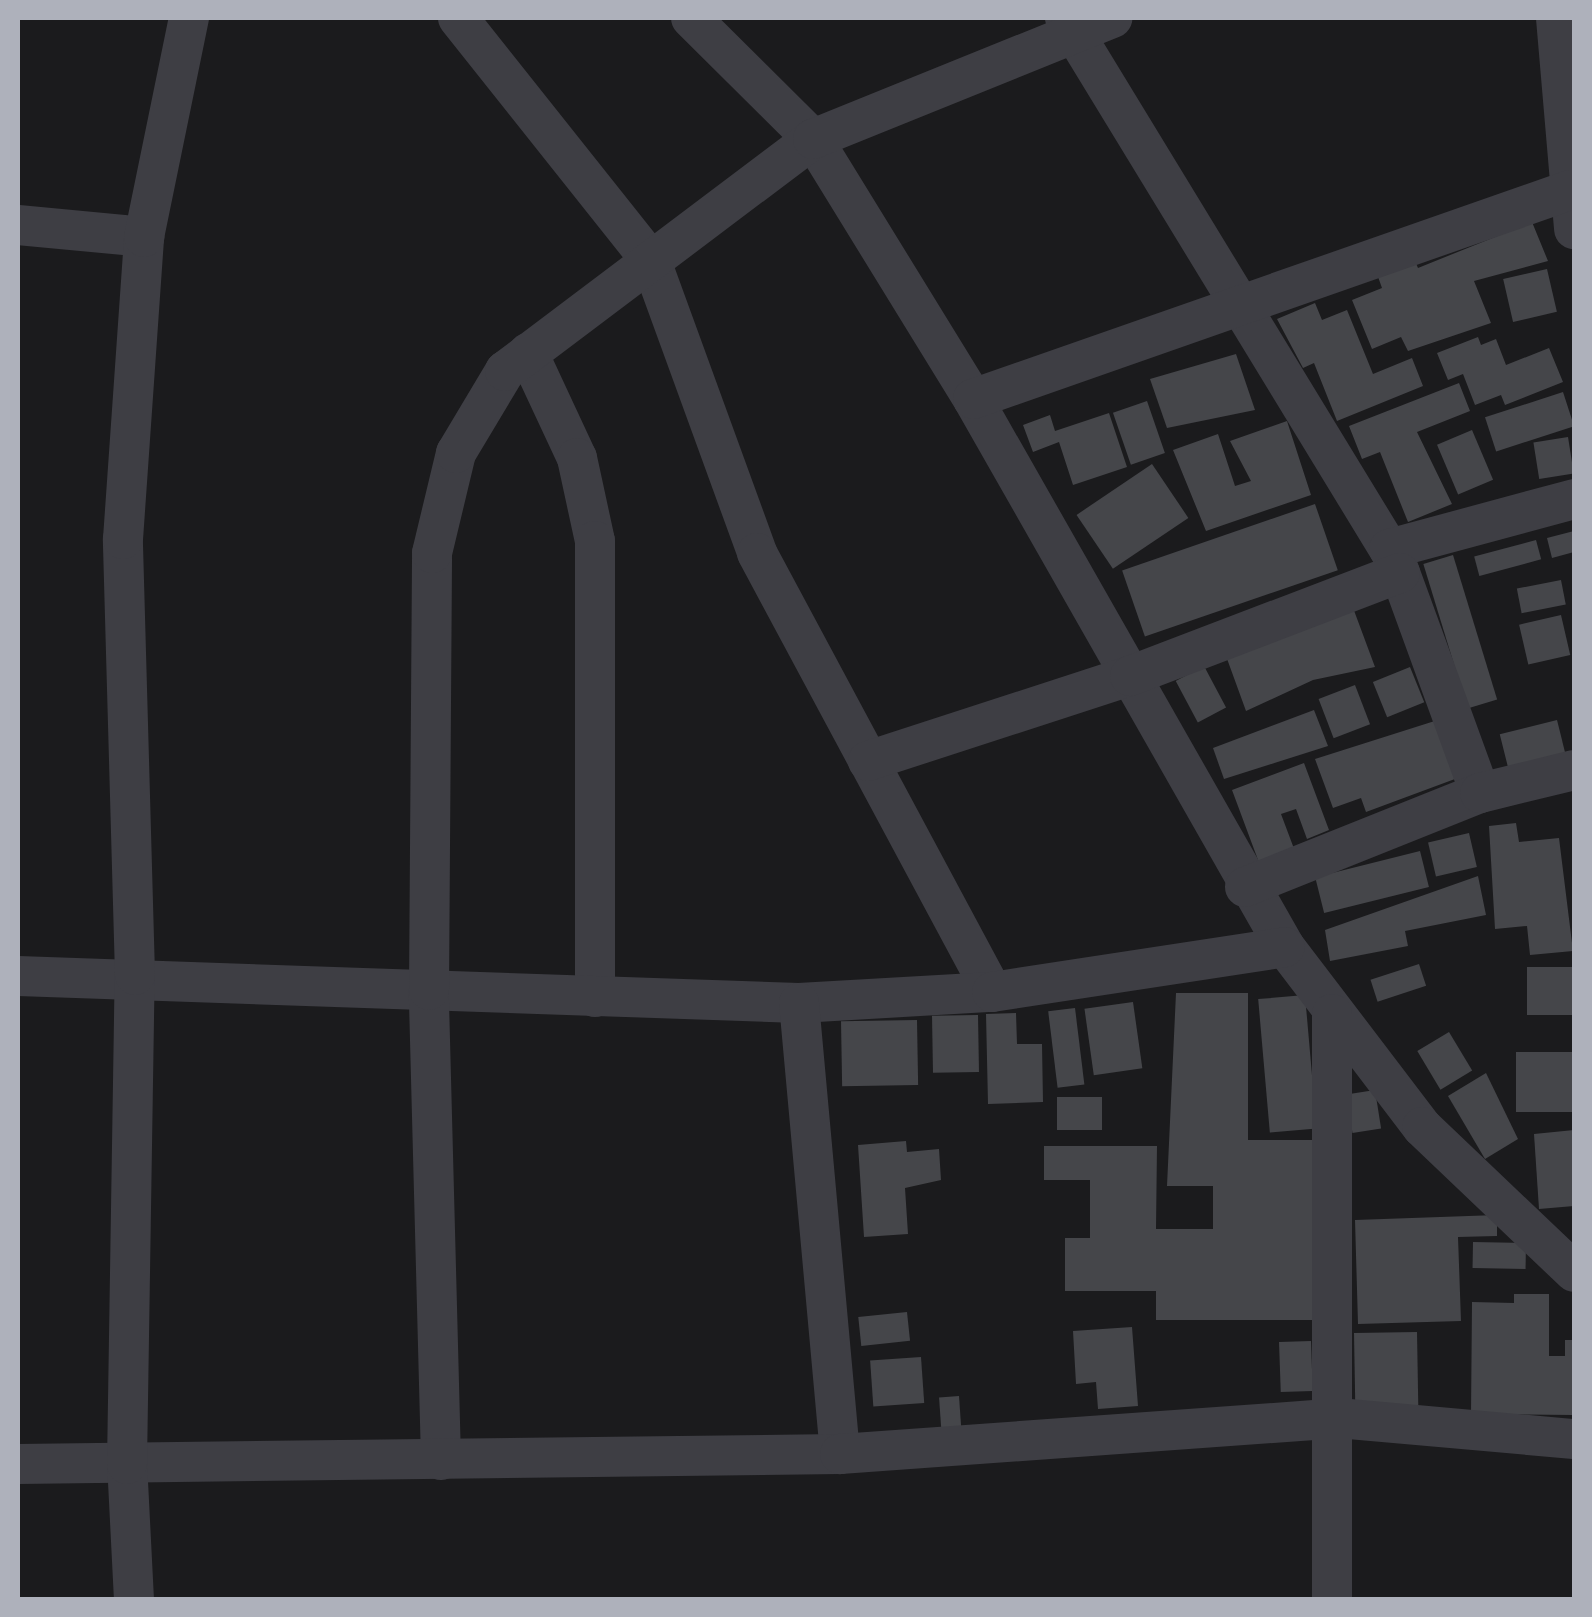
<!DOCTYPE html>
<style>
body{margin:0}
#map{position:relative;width:1592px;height:1617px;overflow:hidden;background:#1b1b1d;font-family:"Fira Sans Condensed",sans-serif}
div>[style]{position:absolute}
.building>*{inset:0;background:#45464a;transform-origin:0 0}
.minor>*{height:40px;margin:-20px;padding:0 20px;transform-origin:20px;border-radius:20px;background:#3e3e44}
span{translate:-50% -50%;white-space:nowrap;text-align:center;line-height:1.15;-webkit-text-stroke:9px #161618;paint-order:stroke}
.frame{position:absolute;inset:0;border:20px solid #aeb1bb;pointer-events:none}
</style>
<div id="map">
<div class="building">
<i style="clip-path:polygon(1532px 222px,1548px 261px,1474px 281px,1491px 323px,1408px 351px,1401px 337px,1372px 349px,1352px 300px,1382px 288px,1377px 274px,1414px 259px,1418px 268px)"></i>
<i style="left:1547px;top:269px;width:44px;height:45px;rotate:77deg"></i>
<i style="clip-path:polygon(1315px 303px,1322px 320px,1347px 310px,1373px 374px,1412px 358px,1423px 386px,1337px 421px,1314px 363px,1303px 368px,1277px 319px)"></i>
<i style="clip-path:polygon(1478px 337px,1481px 345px,1496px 339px,1506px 365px,1549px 348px,1563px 382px,1505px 405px,1501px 395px,1475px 405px,1463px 374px,1448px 380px,1437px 353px)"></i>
<i style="clip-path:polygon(1236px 354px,1255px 410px,1167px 428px,1150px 379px)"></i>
<i style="clip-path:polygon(1459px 383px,1470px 411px,1417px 432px,1452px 504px,1408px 522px,1380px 452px,1362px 459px,1349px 426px)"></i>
<i style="left:1563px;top:392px;width:36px;height:82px;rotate:72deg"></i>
<i style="left:1147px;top:401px;width:55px;height:36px;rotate:71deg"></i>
<i style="clip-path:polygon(1109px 413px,1127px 467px,1073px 485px,1059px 442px,1033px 452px,1023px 425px,1050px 415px,1055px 431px)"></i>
<i style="clip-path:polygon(1287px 421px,1311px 495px,1206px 531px,1173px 450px,1218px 434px,1235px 486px,1251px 481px,1230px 441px)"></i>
<i style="left:1472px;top:430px;width:54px;height:38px;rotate:67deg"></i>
<i style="left:1568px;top:437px;width:37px;height:35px;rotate:81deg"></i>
<i style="left:1152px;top:464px;width:65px;height:91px;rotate:56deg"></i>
<i style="left:1315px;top:504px;width:70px;height:204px;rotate:71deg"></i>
<i style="clip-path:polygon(1574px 531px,1574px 552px,1552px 558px,1547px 538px)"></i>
<i style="left:1536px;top:540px;width:20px;height:64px;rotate:75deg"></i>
<i style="left:1453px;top:555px;width:151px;height:31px;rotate:73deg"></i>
<i style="left:1561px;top:580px;width:25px;height:45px;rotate:79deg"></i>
<i style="clip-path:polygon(1349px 597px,1375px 667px,1313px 680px,1246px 711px,1222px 645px)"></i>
<i style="left:1561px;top:615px;width:41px;height:43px;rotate:77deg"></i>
<i style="left:1204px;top:666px;width:47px;height:32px;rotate:62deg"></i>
<i style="left:1410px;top:667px;width:38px;height:40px;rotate:68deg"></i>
<i style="left:1355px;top:685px;width:42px;height:39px;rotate:69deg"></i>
<i style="clip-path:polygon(1314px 710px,1328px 746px,1224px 779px,1213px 748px)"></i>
<i style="clip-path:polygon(1441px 719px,1463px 776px,1366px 812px,1361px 798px,1333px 808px,1315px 759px)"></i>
<i style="left:1557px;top:720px;width:45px;height:59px;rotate:76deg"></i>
<i style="clip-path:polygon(1304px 763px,1329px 830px,1307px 839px,1296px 809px,1281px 814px,1296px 854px,1261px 868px,1232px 790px)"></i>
<i style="clip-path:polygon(1516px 823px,1519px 842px,1559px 838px,1573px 951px,1530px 955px,1527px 926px,1495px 929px,1489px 826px)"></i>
<i style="left:1469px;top:833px;width:35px;height:42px;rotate:77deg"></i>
<i style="left:1420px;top:851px;width:37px;height:108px;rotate:76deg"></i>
<i style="clip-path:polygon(1478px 876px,1486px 915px,1405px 931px,1408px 946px,1330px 961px,1325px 930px)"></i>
<i style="left:1419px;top:964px;width:23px;height:51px;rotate:72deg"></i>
<i style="left:1574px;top:967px;width:48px;height:47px;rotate:90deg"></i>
<i style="clip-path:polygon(1176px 993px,1248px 993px,1248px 1140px,1322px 1140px,1321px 1320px,1156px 1320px,1156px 1291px,1065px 1291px,1065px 1238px,1090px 1238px,1090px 1180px,1044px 1180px,1044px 1146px,1157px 1146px,1156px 1229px,1213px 1229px,1213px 1186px,1167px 1186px)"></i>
<i style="left:1305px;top:995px;width:134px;height:47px;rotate:85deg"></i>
<i style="left:1133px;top:1002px;width:67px;height:49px;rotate:82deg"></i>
<i style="left:1075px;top:1008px;width:77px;height:27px;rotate:83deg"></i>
<i style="clip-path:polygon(1016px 1013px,1017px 1044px,1042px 1044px,1043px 1102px,988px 1104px,986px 1014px)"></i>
<i style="left:978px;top:1015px;width:57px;height:46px;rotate:89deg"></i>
<i style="left:917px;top:1020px;width:65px;height:76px;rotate:89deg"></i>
<i style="left:1449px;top:1032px;width:45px;height:37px;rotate:59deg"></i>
<i style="left:1574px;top:1052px;width:60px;height:58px;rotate:90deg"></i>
<i style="clip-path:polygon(1486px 1073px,1518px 1139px,1485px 1159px,1448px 1096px)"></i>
<i style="left:1375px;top:1090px;width:39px;height:29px;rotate:81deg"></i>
<i style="left:1057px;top:1097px;width:45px;height:33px"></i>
<i style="clip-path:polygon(1574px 1130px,1574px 1206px,1539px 1209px,1534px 1134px)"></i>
<i style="clip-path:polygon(906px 1141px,907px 1152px,939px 1149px,941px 1180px,905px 1188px,908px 1234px,864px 1237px,858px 1145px)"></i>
<i style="clip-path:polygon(1497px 1215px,1497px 1236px,1458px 1237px,1461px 1321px,1358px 1324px,1355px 1220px)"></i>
<i style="left:1473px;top:1242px;width:53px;height:26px;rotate:1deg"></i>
<i style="clip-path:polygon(1514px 1294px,1549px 1294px,1549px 1356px,1565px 1356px,1565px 1340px,1574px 1340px,1574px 1415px,1471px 1414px,1472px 1302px,1514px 1303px)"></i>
<i style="left:907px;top:1312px;width:29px;height:49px;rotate:84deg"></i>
<i style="clip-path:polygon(1132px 1327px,1138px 1406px,1098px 1409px,1096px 1382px,1076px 1384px,1073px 1331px)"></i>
<i style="left:1417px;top:1332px;width:75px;height:63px;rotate:89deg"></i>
<i style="left:1311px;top:1341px;width:50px;height:32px;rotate:88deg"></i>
<i style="left:921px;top:1357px;width:46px;height:51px;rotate:86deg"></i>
<i style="left:959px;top:1396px;width:32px;height:20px;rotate:86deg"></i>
</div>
<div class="minor">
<i style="left:458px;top:18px;width:310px;rotate:51.5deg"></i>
<i style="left:651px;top:261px;width:311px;rotate:70deg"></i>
<i style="left:757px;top:553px;width:498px;rotate:61.8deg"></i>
<i style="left:691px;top:18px;width:172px;rotate:44.8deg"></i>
<i style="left:813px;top:139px;width:305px;rotate:58.4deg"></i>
<i style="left:973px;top:399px;width:631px;rotate:60.35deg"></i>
<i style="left:1285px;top:947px;width:226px;rotate:52.7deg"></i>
<i style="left:1422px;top:1127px;width:210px;rotate:43.6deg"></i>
<i style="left:1065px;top:18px;width:634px;rotate:58.62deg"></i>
<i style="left:1395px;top:559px;width:249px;rotate:70deg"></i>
<i style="left:1556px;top:18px;width:212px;rotate:85.1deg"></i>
<i style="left:18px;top:225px;width:127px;rotate:5.4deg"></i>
<i style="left:528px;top:353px;width:116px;rotate:65deg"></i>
<i style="left:577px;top:458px;width:85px;rotate:77.8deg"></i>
<i style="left:595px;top:541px;width:456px;rotate:90deg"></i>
<i style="left:973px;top:399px;width:633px;rotate:-19.29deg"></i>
<i style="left:1389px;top:549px;width:192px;rotate:-15.1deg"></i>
<i style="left:868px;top:761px;width:275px;rotate:-18deg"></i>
<i style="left:1130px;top:676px;width:289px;rotate:-20.9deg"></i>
<i style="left:1245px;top:887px;width:253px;rotate:-21.8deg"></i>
<i style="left:1480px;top:793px;width:97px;rotate:-13.7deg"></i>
<i style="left:18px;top:976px;width:781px;rotate:1.98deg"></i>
<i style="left:799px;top:1003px;width:193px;rotate:-3.3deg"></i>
<i style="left:992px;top:992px;width:296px;rotate:-8.7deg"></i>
<i style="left:799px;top:1003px;width:453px;rotate:84.8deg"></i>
<i style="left:441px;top:1460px;width:470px;rotate:-91.5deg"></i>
<i style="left:429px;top:990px;width:437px;rotate:-89.6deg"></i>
<i style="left:432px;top:553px;width:103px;rotate:-76.5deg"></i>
<i style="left:456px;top:453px;width:96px;rotate:-59.1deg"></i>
<i style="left:505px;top:371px;width:386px;rotate:-37deg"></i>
<i style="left:813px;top:139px;width:323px;rotate:-22deg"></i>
<i style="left:18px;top:1464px;width:822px;rotate:-0.7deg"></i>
<i style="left:840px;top:1454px;width:499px;rotate:-4.1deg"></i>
<i style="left:1338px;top:1418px;width:237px;rotate:5.1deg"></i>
<i style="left:134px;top:1600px;width:136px;rotate:-92.9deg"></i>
<i style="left:127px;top:1464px;width:489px;rotate:-89.1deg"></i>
<i style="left:135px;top:975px;width:436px;rotate:-91.6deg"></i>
<i style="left:123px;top:539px;width:303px;rotate:-86deg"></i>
<i style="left:144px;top:237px;width:224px;rotate:-78.4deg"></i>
<i style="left:1332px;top:1600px;width:586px;rotate:-90deg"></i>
</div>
<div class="frame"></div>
</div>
